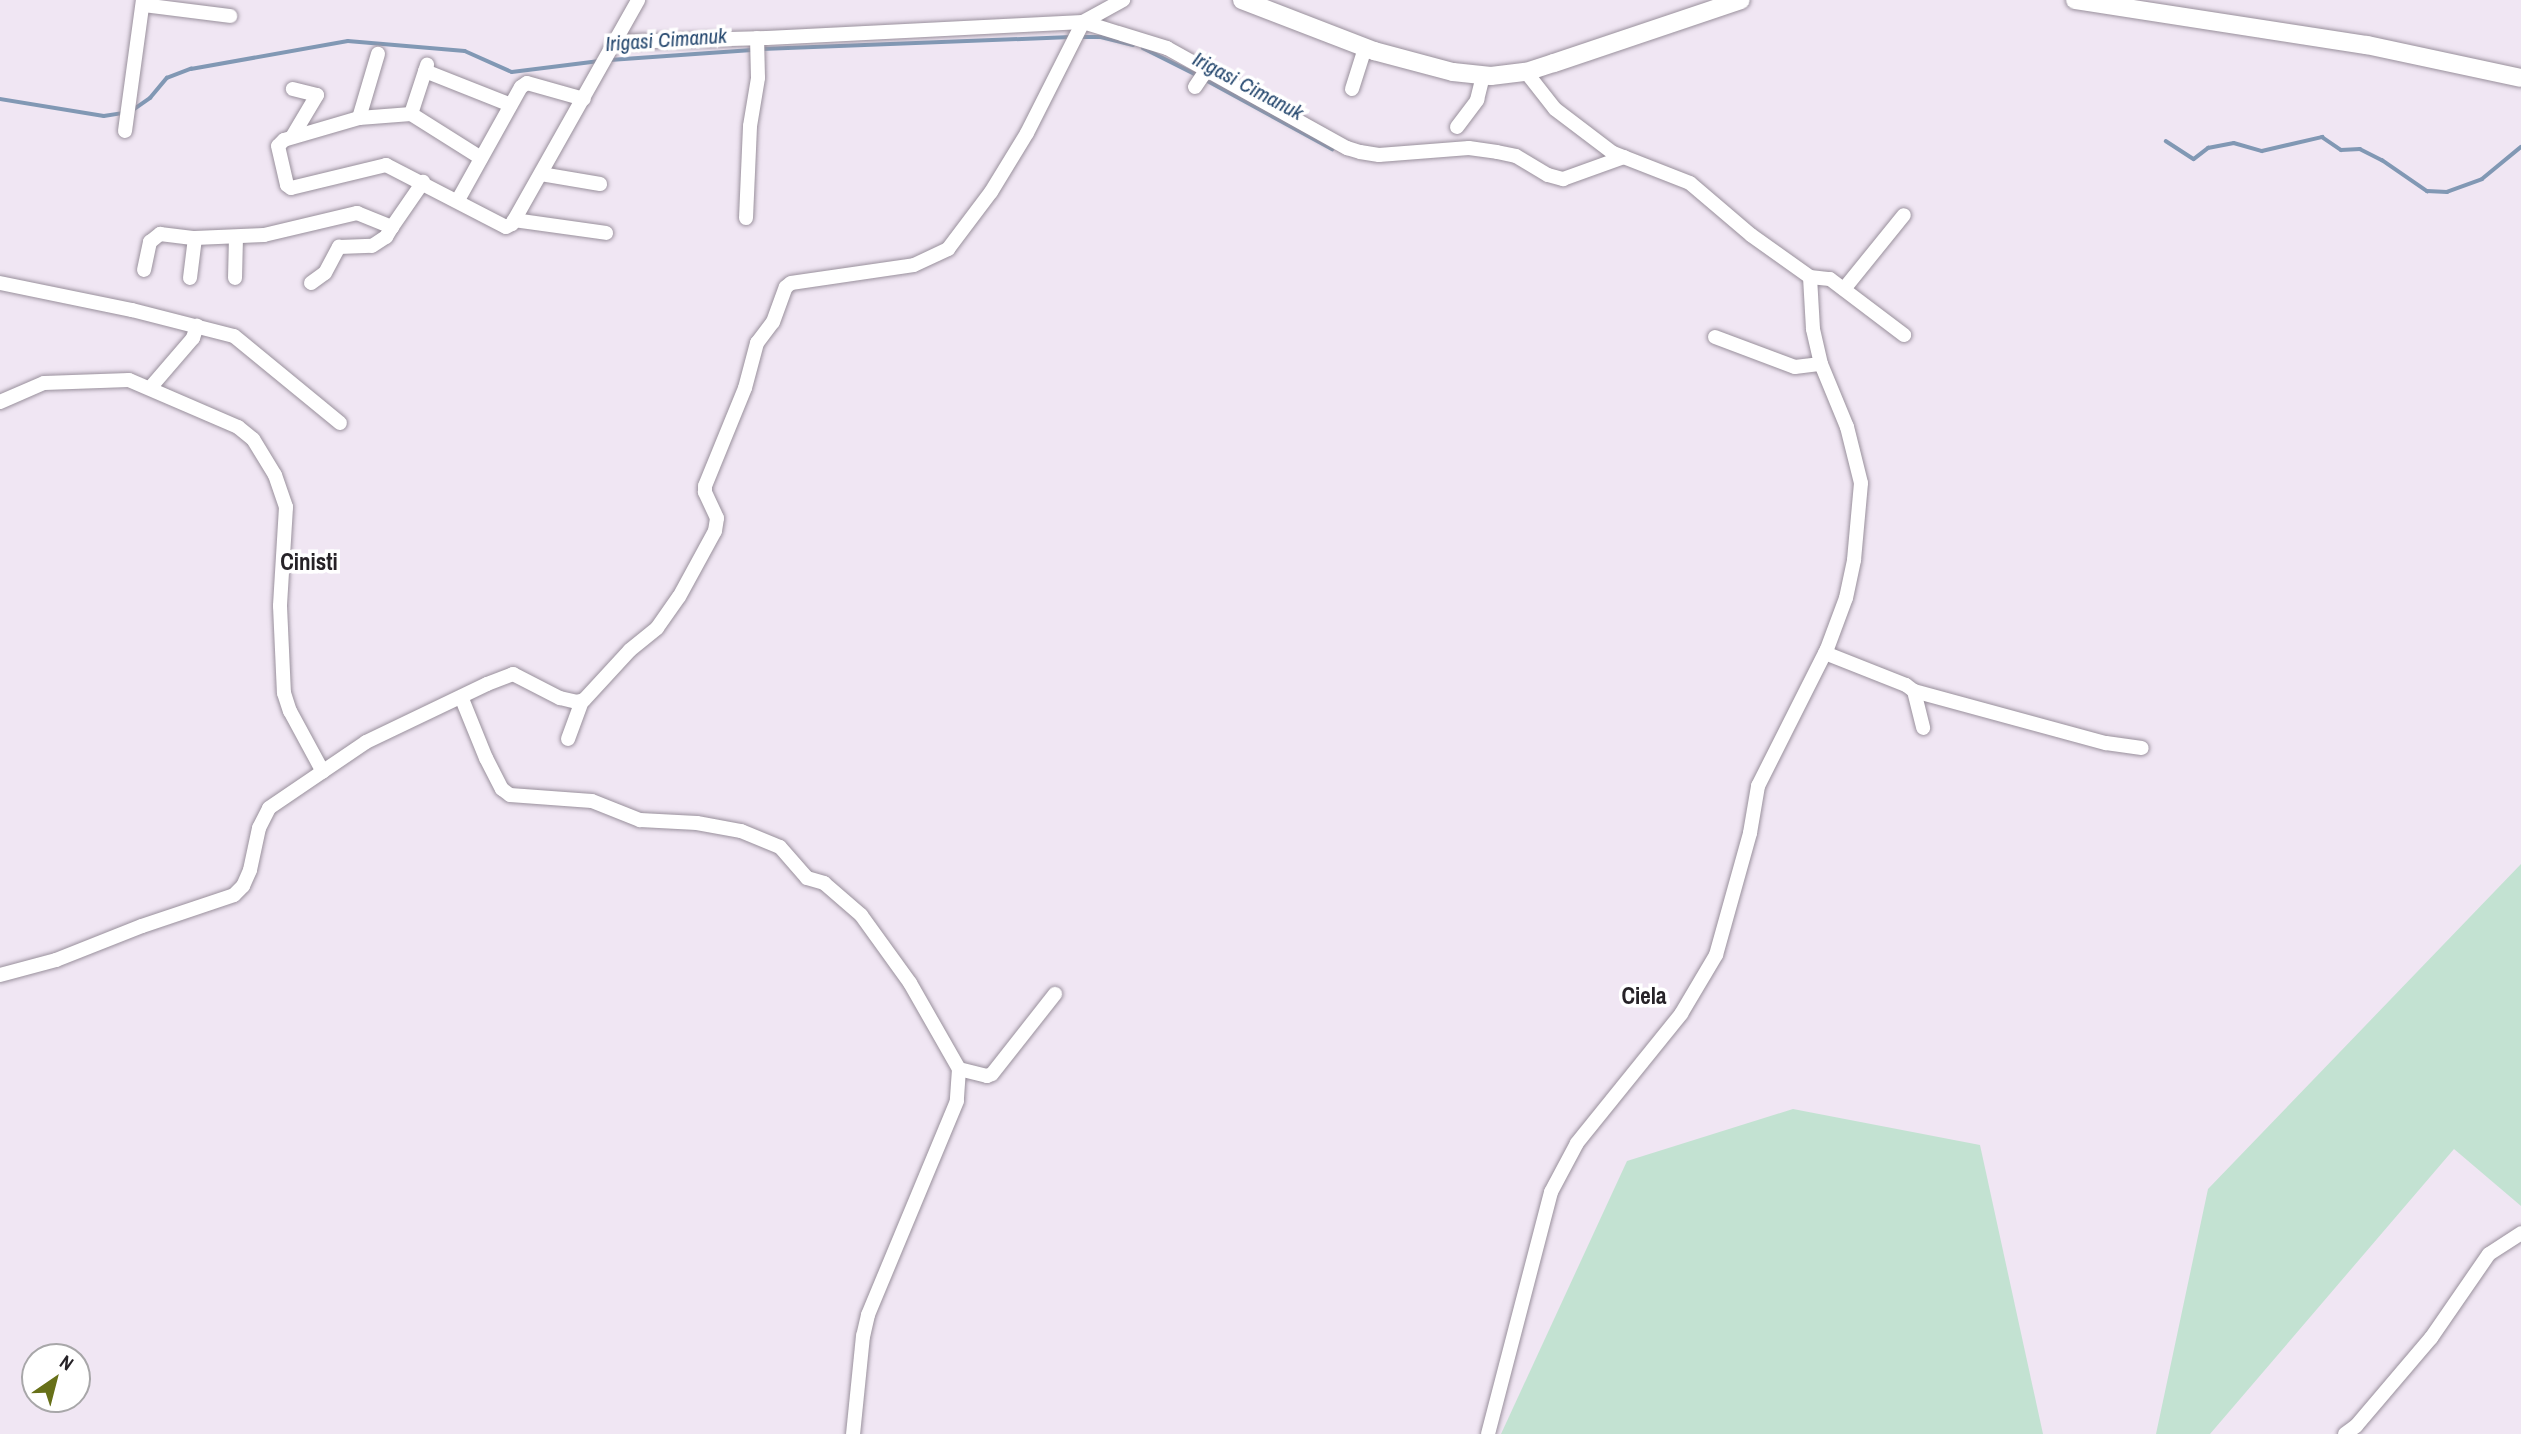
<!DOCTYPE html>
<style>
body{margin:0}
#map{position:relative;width:2521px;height:1434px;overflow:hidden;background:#f0e6f3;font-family:"Archivo Narrow",sans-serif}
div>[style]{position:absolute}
.green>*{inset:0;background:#c3e2d2}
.stream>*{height:3.5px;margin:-1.75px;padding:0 1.75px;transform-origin:1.75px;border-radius:1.75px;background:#8198b4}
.roads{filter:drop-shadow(0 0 2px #99909c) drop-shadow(0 0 2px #99909c)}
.minor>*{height:14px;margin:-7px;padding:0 7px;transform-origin:7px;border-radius:7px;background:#fff}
.major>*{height:18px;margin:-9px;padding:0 9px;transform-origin:9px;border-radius:9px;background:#fff}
span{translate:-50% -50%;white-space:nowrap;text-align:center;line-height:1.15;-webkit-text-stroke:7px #fff;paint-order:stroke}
.water-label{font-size:21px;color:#23466d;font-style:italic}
.quarter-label{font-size:23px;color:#262227;font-weight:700}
.north{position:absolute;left:21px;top:1343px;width:70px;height:70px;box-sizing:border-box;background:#fff;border:2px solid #a8a7a9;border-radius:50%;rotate:35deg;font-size:19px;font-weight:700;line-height:28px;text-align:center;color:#262227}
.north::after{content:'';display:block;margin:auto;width:24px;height:32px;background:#677018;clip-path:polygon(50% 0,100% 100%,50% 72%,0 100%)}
</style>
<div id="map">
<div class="green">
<i style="clip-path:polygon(2521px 864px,2521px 1206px,2454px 1149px,2210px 1434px,2156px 1434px,2208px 1189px)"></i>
<i style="clip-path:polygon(1793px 1109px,1980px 1145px,2043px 1434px,1501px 1434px,1627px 1161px)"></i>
</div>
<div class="stream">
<i style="left:1082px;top:37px;width:19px"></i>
<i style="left:1101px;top:37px;width:33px;rotate:14deg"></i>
<i style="left:1143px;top:48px;width:63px;rotate:26.6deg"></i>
<i style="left:760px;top:49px;width:311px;rotate:-2.2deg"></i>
<i style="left:610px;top:60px;width:142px;rotate:-4deg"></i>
<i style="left:1206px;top:80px;width:144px;rotate:28.7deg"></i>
<i style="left:0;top:99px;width:105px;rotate:9.3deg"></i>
<i style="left:104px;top:116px;width:18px;rotate:-9deg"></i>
<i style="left:133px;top:110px;width:21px;rotate:-35deg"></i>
<i style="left:150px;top:98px;width:26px;rotate:-50deg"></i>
<i style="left:167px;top:78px;width:26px;rotate:-21deg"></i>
<i style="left:191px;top:69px;width:159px;rotate:-10.1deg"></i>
<i style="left:348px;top:41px;width:117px;rotate:4.9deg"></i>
<i style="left:465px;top:51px;width:51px;rotate:24.1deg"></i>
<i style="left:512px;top:72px;width:88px;rotate:-7.2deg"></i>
<i style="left:2166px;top:141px;width:33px;rotate:33deg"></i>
<i style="left:2194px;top:159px;width:18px;rotate:-38deg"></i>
<i style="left:2208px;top:148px;width:26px;rotate:-11deg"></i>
<i style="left:2234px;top:143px;width:29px;rotate:16deg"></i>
<i style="left:2262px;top:151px;width:62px;rotate:-13.1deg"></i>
<i style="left:2322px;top:137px;width:23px;rotate:34deg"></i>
<i style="left:2341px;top:150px;width:19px;rotate:-3deg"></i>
<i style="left:2360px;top:149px;width:25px;rotate:27deg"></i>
<i style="left:2382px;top:160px;width:55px;rotate:34.6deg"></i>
<i style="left:2427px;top:191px;width:20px;rotate:3deg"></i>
<i style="left:2447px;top:192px;width:37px;rotate:-20deg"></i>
<i style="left:2482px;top:179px;width:50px;rotate:-39.4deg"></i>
</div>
<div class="roads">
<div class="minor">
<i style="left:143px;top:5px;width:88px;rotate:7.2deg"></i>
<i style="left:616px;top:42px;width:151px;rotate:-1.5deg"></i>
<i style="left:767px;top:38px;width:316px;rotate:-2.9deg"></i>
<i style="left:1083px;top:22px;width:88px;rotate:17.2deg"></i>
<i style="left:1167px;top:48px;width:206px;rotate:29.1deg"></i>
<i style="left:1347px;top:148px;width:14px;rotate:17deg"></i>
<i style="left:1360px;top:152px;width:19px;rotate:9deg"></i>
<i style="left:1379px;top:155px;width:90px;rotate:-4.4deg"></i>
<i style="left:1469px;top:148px;width:28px;rotate:8deg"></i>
<i style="left:1497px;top:152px;width:19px;rotate:12deg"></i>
<i style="left:1516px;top:156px;width:37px;rotate:31deg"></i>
<i style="left:1548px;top:175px;width:16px;rotate:15deg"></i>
<i style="left:1563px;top:179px;width:65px;rotate:-19.8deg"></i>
<i style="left:425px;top:71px;width:92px;rotate:21.6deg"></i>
<i style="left:1195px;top:87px;width:22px;rotate:-56deg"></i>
<i style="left:1352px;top:89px;width:43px;rotate:-72.4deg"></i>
<i style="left:411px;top:114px;width:52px;rotate:-71.9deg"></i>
<i style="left:359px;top:118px;width:67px;rotate:-73.5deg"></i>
<i style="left:1457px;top:127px;width:34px;rotate:-53deg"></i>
<i style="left:1477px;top:100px;width:25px;rotate:-76deg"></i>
<i style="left:125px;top:131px;width:132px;rotate:-82.2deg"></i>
<i style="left:292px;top:137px;width:49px;rotate:-59.2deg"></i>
<i style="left:317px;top:95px;width:25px;rotate:-166deg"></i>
<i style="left:481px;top:158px;width:83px;rotate:-147.8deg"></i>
<i style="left:411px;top:114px;width:52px;rotate:175.6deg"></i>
<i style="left:359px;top:118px;width:78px;rotate:163.7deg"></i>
<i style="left:284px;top:140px;width:8px;rotate:135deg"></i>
<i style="left:278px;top:146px;width:40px;rotate:77deg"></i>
<i style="left:287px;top:185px;width:5px;rotate:37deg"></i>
<i style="left:291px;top:188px;width:98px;rotate:-13.6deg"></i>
<i style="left:386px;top:165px;width:135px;rotate:27.3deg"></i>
<i style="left:506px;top:227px;width:7px;rotate:-27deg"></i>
<i style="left:512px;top:224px;width:257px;rotate:-60.6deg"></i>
<i style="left:541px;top:174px;width:60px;rotate:9.6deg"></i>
<i style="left:458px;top:200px;width:129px;rotate:-60.9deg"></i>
<i style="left:521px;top:87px;width:7px;rotate:-34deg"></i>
<i style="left:527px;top:83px;width:59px;rotate:15.7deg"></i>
<i style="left:746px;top:218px;width:92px;rotate:-87.5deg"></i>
<i style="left:750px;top:126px;width:49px;rotate:-80.5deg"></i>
<i style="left:758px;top:78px;width:40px;rotate:-91.4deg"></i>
<i style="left:514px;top:220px;width:93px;rotate:8deg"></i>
<i style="left:144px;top:270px;width:29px;rotate:-78deg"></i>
<i style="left:150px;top:242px;width:13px;rotate:-39deg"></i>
<i style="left:160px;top:234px;width:35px;rotate:7deg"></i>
<i style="left:195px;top:238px;width:69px;rotate:-2.5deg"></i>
<i style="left:264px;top:235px;width:96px;rotate:-13.3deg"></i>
<i style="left:357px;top:213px;width:38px;rotate:22deg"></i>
<i style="left:392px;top:227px;width:55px;rotate:-55.4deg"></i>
<i style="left:1810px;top:277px;width:20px;rotate:6deg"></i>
<i style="left:1830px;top:279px;width:93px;rotate:37.1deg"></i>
<i style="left:190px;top:278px;width:40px;rotate:-82.9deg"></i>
<i style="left:235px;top:278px;width:41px;rotate:-88.6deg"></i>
<i style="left:0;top:283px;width:135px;rotate:11.6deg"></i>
<i style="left:132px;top:310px;width:105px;rotate:14.3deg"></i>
<i style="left:234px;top:336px;width:137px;rotate:39.4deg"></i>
<i style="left:311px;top:283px;width:17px;rotate:-36deg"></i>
<i style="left:325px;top:273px;width:30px;rotate:-62deg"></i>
<i style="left:339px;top:247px;width:33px;rotate:-2deg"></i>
<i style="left:372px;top:246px;width:17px;rotate:-33deg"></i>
<i style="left:386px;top:237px;width:12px;rotate:-59deg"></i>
<i style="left:1844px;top:289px;width:95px;rotate:-51deg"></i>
<i style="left:1715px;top:337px;width:85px;rotate:20.6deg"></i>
<i style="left:1795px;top:367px;width:26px;rotate:-7deg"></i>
<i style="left:150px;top:388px;width:66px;rotate:-49.3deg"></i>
<i style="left:193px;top:338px;width:13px;rotate:-72deg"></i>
<i style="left:0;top:402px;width:48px;rotate:-23.4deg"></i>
<i style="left:44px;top:383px;width:85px;rotate:-2deg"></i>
<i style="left:129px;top:380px;width:119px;rotate:23.3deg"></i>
<i style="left:238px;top:427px;width:19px;rotate:39deg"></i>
<i style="left:253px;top:439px;width:42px;rotate:58.6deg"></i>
<i style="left:275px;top:475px;width:34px;rotate:71deg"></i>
<i style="left:286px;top:507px;width:99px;rotate:93.5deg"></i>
<i style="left:280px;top:606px;width:87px;rotate:87.4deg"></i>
<i style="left:284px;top:693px;width:19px;rotate:72deg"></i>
<i style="left:290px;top:711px;width:69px;rotate:61.6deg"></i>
<i style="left:1825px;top:653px;width:87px;rotate:21.6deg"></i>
<i style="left:1906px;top:685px;width:10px;rotate:37deg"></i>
<i style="left:1914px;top:691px;width:38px;rotate:76deg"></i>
<i style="left:1914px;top:691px;width:199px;rotate:15.2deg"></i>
<i style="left:2106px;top:743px;width:36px;rotate:8deg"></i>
<i style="left:462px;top:699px;width:64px;rotate:67.9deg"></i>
<i style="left:486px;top:758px;width:35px;rotate:63deg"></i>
<i style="left:502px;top:789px;width:10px;rotate:37deg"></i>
<i style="left:510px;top:795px;width:82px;rotate:4.2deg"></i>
<i style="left:592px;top:801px;width:52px;rotate:21.6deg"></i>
<i style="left:640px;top:820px;width:57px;rotate:3deg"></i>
<i style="left:697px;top:823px;width:45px;rotate:10.3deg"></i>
<i style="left:741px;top:831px;width:42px;rotate:22.3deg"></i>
<i style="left:780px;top:847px;width:41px;rotate:48.9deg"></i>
<i style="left:807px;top:878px;width:18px;rotate:16deg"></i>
<i style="left:824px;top:883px;width:49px;rotate:40.9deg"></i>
<i style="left:861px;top:915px;width:84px;rotate:54.2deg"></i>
<i style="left:910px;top:983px;width:99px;rotate:60.3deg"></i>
<i style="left:959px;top:1069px;width:32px;rotate:94deg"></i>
<i style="left:957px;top:1101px;width:232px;rotate:112.6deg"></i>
<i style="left:868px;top:1315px;width:22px;rotate:103deg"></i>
<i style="left:863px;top:1336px;width:99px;rotate:95.8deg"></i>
<i style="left:568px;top:739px;width:40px;rotate:-69.8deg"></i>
<i style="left:0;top:975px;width:58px;rotate:-15deg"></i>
<i style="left:56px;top:960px;width:92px;rotate:-21.6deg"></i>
<i style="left:142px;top:926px;width:97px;rotate:-18.6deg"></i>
<i style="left:234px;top:895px;width:13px;rotate:-45deg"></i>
<i style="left:243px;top:886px;width:17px;rotate:-66deg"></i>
<i style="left:250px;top:870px;width:43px;rotate:-77.9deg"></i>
<i style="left:259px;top:828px;width:22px;rotate:-63deg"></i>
<i style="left:269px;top:808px;width:117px;rotate:-34.2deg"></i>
<i style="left:366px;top:742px;width:134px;rotate:-25.6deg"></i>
<i style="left:487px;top:684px;width:28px;rotate:-21deg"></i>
<i style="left:513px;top:674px;width:53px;rotate:27.1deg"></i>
<i style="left:560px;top:698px;width:17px;rotate:13deg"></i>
<i style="left:577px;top:702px;width:7px;rotate:-16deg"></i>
<i style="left:584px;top:700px;width:68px;rotate:-47.4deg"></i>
<i style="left:630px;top:650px;width:35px;rotate:-39deg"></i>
<i style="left:657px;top:628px;width:38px;rotate:-55deg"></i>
<i style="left:679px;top:597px;width:75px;rotate:-61.4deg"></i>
<i style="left:715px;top:531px;width:13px;rotate:-81deg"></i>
<i style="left:717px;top:518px;width:29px;rotate:-115deg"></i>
<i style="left:705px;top:492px;width:6px;rotate:-90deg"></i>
<i style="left:705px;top:486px;width:106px;rotate:-67.8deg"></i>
<i style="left:745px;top:388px;width:47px;rotate:-75.1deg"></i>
<i style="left:757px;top:343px;width:26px;rotate:-53deg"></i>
<i style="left:773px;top:322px;width:37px;rotate:-70deg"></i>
<i style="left:786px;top:287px;width:6px;rotate:-39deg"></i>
<i style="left:791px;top:283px;width:124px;rotate:-8.3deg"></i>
<i style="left:914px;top:265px;width:38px;rotate:-25deg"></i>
<i style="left:948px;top:249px;width:71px;rotate:-53deg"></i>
<i style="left:991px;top:192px;width:69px;rotate:-58.6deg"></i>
<i style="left:1027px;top:133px;width:124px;rotate:-63.2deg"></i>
<i style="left:1083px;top:22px;width:46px;rotate:-28.8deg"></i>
<i style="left:959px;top:1069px;width:29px;rotate:14deg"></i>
<i style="left:987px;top:1076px;width:5px;rotate:-22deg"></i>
<i style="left:992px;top:1074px;width:102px;rotate:-51.8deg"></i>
<i style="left:1488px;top:1434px;width:250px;rotate:-75.4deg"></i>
<i style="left:1551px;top:1192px;width:55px;rotate:-62deg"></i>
<i style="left:1577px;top:1143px;width:166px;rotate:-51.1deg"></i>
<i style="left:1681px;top:1014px;width:69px;rotate:-59.3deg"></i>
<i style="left:1716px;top:955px;width:127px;rotate:-74.4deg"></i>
<i style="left:1750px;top:833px;width:48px;rotate:-80.3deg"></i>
<i style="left:1758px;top:786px;width:153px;rotate:-63.3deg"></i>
<i style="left:1827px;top:649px;width:54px;rotate:-69.6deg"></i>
<i style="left:1846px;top:598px;width:39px;rotate:-78deg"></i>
<i style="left:1854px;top:560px;width:77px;rotate:-84.8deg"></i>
<i style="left:1861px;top:483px;width:58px;rotate:-104deg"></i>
<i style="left:1847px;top:427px;width:68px;rotate:-112.4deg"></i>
<i style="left:1821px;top:364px;width:36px;rotate:-103deg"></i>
<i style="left:1813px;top:329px;width:52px;rotate:-93.3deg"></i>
<i style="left:1810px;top:277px;width:72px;rotate:-144.6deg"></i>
<i style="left:1751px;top:235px;width:80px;rotate:-139.6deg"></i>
<i style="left:1690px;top:183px;width:83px;rotate:-158.7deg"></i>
<i style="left:1613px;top:153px;width:73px;rotate:-142.8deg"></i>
<i style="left:1555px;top:109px;width:47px;rotate:-128.1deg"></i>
<i style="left:2345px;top:1434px;width:14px;rotate:-36deg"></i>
<i style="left:2356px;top:1426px;width:116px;rotate:-49.6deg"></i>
<i style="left:2431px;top:1338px;width:102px;rotate:-55.4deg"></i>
<i style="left:2489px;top:1254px;width:38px;rotate:-33deg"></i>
</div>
<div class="major">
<i style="left:1242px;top:0;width:142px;rotate:21.1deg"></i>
<i style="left:1374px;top:51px;width:82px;rotate:14.9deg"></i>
<i style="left:1453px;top:72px;width:38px;rotate:6deg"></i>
<i style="left:1491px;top:76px;width:35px;rotate:-7deg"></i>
<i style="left:1526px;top:72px;width:29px;rotate:-18deg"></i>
<i style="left:1554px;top:63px;width:197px;rotate:-18.6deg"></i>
<i style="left:2075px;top:0;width:295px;rotate:8.8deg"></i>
<i style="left:2367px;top:45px;width:157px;rotate:12.1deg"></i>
</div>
</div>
<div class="water-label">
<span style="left:666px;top:40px;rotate:-4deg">Irigasi Cimanuk</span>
<span style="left:1248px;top:86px;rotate:28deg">Irigasi Cimanuk</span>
</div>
<div class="quarter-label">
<span style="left:309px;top:562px">Cinisti</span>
<span style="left:1644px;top:996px">Ciela</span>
</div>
<div class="north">N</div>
</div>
